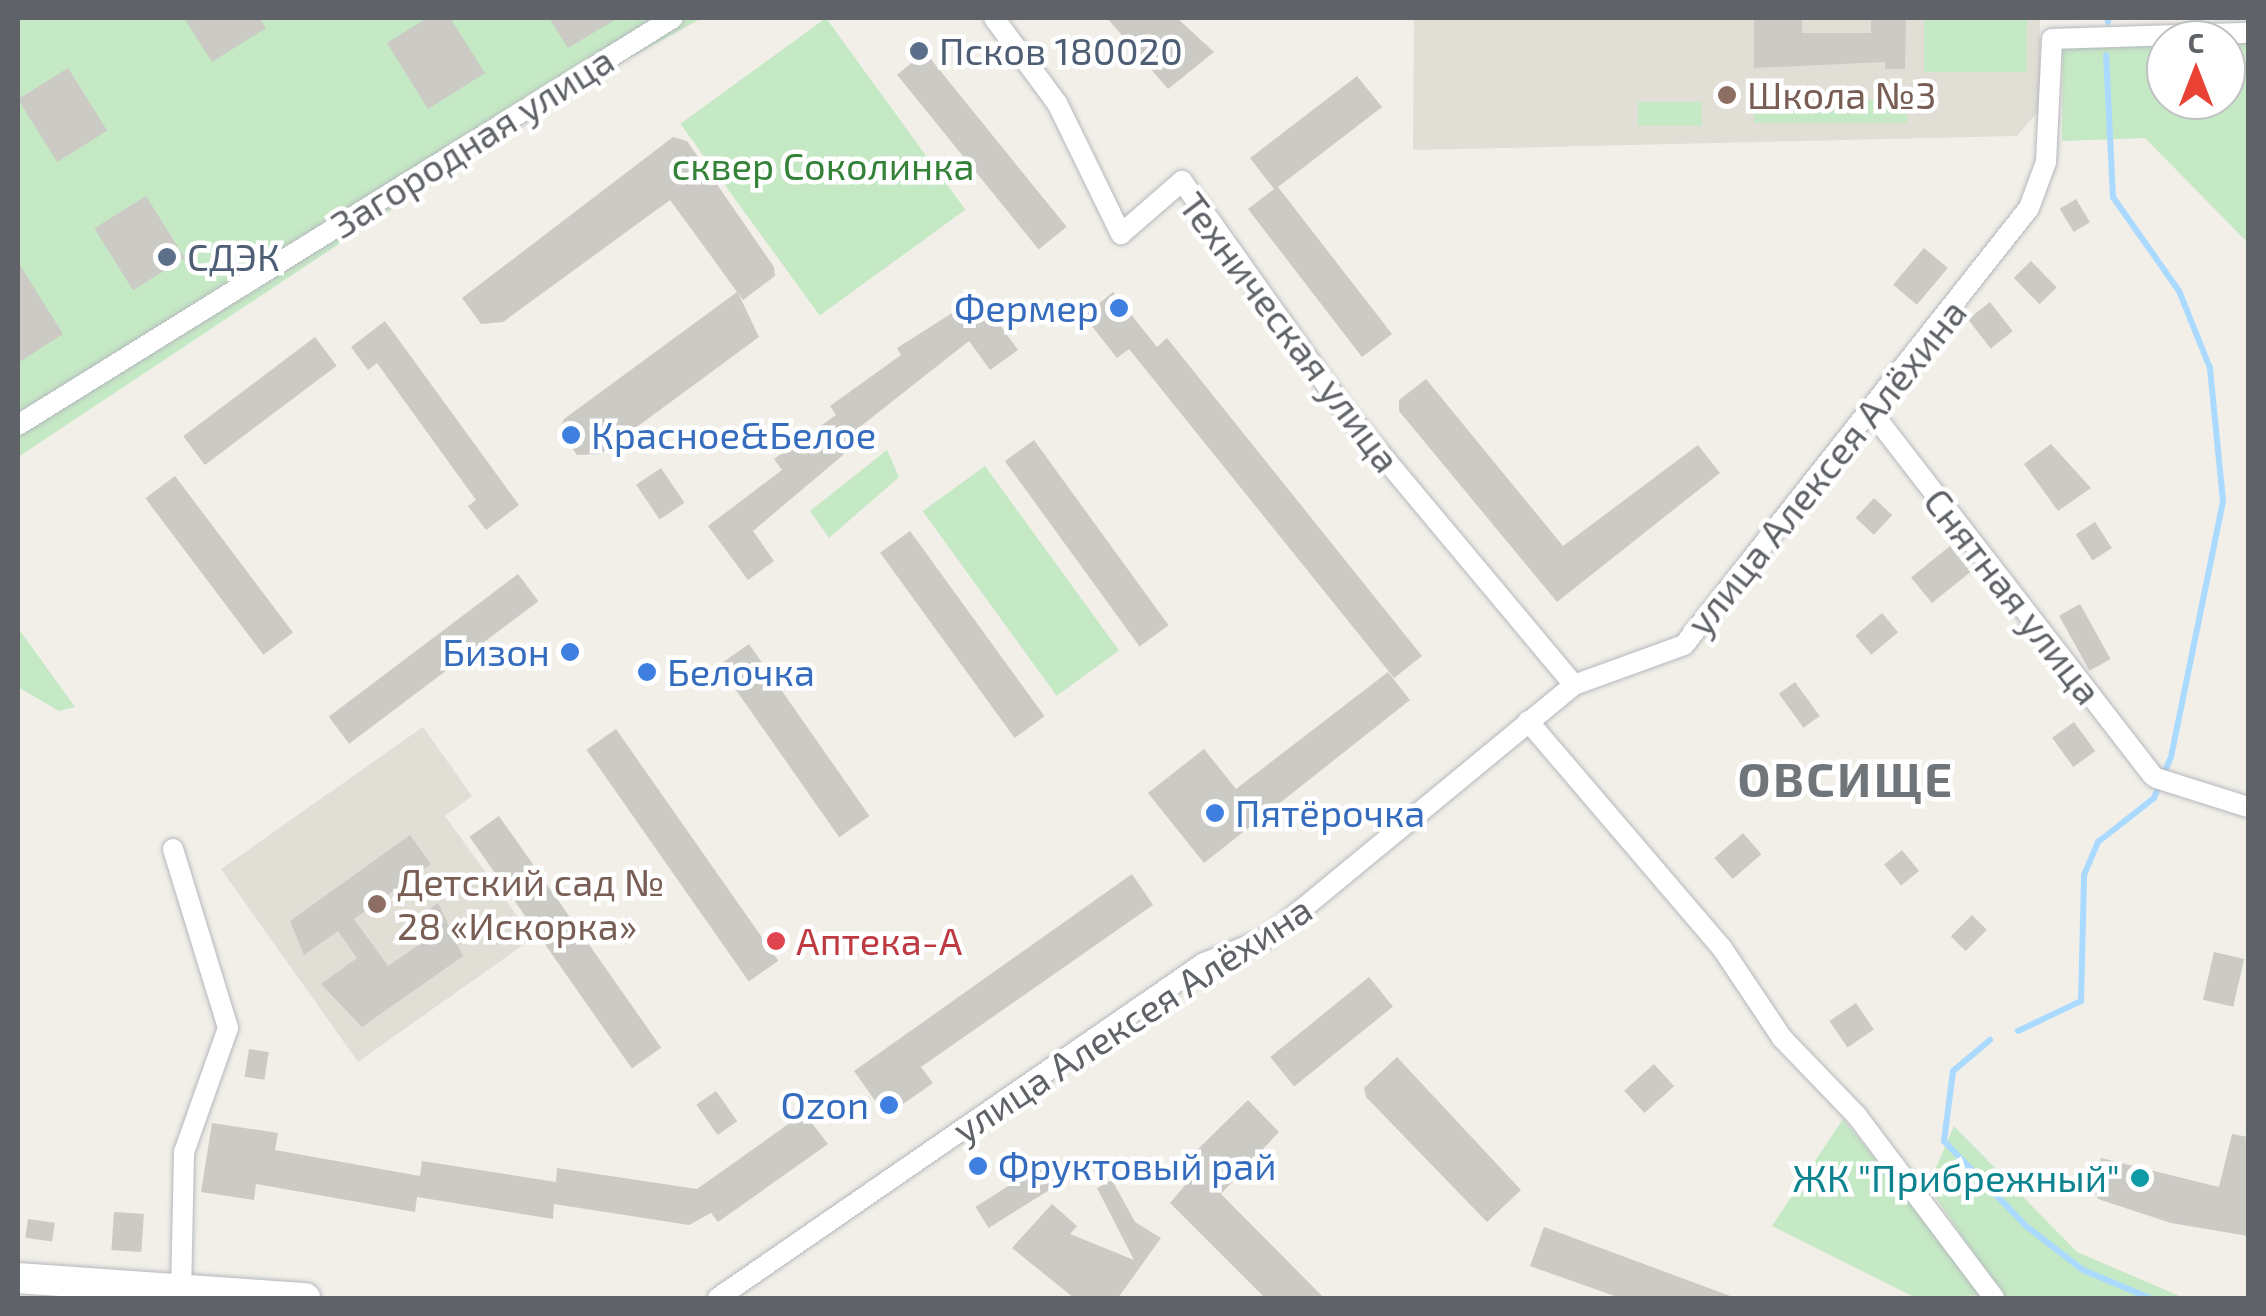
<!DOCTYPE html>
<meta charset="utf-8">
<style>
body{margin:0}
#map{position:relative;width:2266px;height:1316px;overflow:hidden;background:#f1efe8;font-family:"Exo 2",sans-serif}
div>[style]{position:absolute}
.education>*{inset:0;background:#e1ded6}
.green>*{inset:0;background:#c5e8c5;transform-origin:0 0}
.stream>*{height:6px;margin:-3px;padding:0 3px;transform-origin:3px;border-radius:3px;background:#aadaff}
.building>*{inset:0;background:#cccac5;transform-origin:0 0}
.roads{filter:drop-shadow(0 0 2px #b5b8bc) drop-shadow(0 0 2px #b5b8bc)}
.street>*{height:20px;margin:-10px;padding:0 10px;transform-origin:10px;border-radius:10px;background:#fff}
.secondary>*{height:30px;margin:-15px;padding:0 15px;transform-origin:15px;border-radius:15px;background:#fff}
.dots>*{width:28px;height:28px;translate:-50% -50%;box-sizing:border-box;border:5px solid #fff;border-radius:50%}
span{translate:-50% -50%;white-space:nowrap;text-align:center;line-height:1.15;-webkit-text-stroke:9px #fff;paint-order:stroke}
.service-label{font-size:38px;color:#4e5e75}
.left{translate:0 -50%;text-align:left}
.education-label{font-size:38px;color:#785e54}
.street-label{font-size:38px;color:#5f6368}
.park-label{font-size:38px;color:#348238}
.shop-label{font-size:38px;color:#366cbe}
.right{translate:-100% -50%;text-align:right}
.health-label{font-size:38px;color:#be3a42}
.culture-label{font-size:38px;color:#0d838f}
.district-label{font-size:48px;color:#70757a;font-weight:700;letter-spacing:2.5px}
.frame{position:absolute;inset:0;border:20px solid #5f6368;pointer-events:none}
.north{position:absolute;left:2146px;top:20px;width:100px;height:100px;box-sizing:border-box;background:#fff;border:2px solid #bfc1c3;border-radius:50%;rotate:0deg;font-size:28px;font-weight:700;line-height:40px;text-align:center;color:#5f6368}
.north::after{content:'';display:block;margin:auto;width:35px;height:45px;background:#ea4335;clip-path:polygon(50% 0,100% 100%,50% 72%,0 100%)}
</style>
<div id="map">
<div class="education">
<i style="clip-path:polygon(1414px 18px,2040px 18px,2040px 109px,2017px 136px,1413px 150px)"></i>
<i style="clip-path:polygon(423px 727px,472px 796px,445px 816px,533px 938px,358px 1062px,221px 869px)"></i>
</div>
<div class="green">
<i style="clip-path:polygon(18px 18px,702px 18px,568px 92px,18px 457px)"></i>
<i style="left:826px;top:18px;width:237px;height:180px;rotate:54deg"></i>
<i style="left:1924px;top:18px;width:103px;height:54px"></i>
<i style="clip-path:polygon(2248px 41px,2248px 243px,2145px 138px,2062px 141px,2063px 47px,2166px 44px,2166px 100px,2226px 100px,2226px 42px)"></i>
<i style="left:1754px;top:100px;width:153px;height:23px"></i>
<i style="left:1638px;top:102px;width:64px;height:24px"></i>
<i style="clip-path:polygon(887px 450px,899px 477px,829px 538px,810px 511px)"></i>
<i style="left:985px;top:466px;width:228px;height:77px;rotate:54deg"></i>
<i style="clip-path:polygon(18px 628px,75px 707px,59px 711px,18px 687px)"></i>
<i style="clip-path:polygon(1843px 1119px,1985px 1295px,1916px 1298px,1772px 1226px)"></i>
<i style="clip-path:polygon(1954px 1126px,2077px 1252px,2184px 1298px,2004px 1298px,1928px 1186px)"></i>
</div>
<div class="stream">
<i style="left:2108px;top:22px;width:4px;rotate:-76deg"></i>
<i style="left:2018px;top:1031px;width:70px;rotate:-25.5deg"></i>
<i style="left:2081px;top:1001px;width:126px;rotate:-88.6deg"></i>
<i style="left:2084px;top:875px;width:36px;rotate:-67deg"></i>
<i style="left:2098px;top:842px;width:71px;rotate:-38.2deg"></i>
<i style="left:2154px;top:798px;width:44px;rotate:-67.5deg"></i>
<i style="left:2171px;top:757px;width:261px;rotate:-78.5deg"></i>
<i style="left:2223px;top:501px;width:134px;rotate:-95.6deg"></i>
<i style="left:2210px;top:368px;width:83px;rotate:-111.9deg"></i>
<i style="left:2179px;top:291px;width:115px;rotate:-125.1deg"></i>
<i style="left:2113px;top:197px;width:142px;rotate:-92.8deg"></i>
<i style="left:1990px;top:1040px;width:48px;rotate:140deg"></i>
<i style="left:1953px;top:1071px;width:71px;rotate:97.3deg"></i>
<i style="left:1944px;top:1141px;width:118px;rotate:46deg"></i>
<i style="left:2026px;top:1226px;width:72px;rotate:37.7deg"></i>
<i style="left:2083px;top:1270px;width:73px;rotate:22.7deg"></i>
</div>
<div class="building">
<i style="clip-path:polygon(184px 18px,260px 18px,266px 28px,212px 62px)"></i>
<i style="clip-path:polygon(427px 18px,450px 18px,485px 73px,428px 109px,387px 43px)"></i>
<i style="clip-path:polygon(549px 18px,618px 18px,568px 48px)"></i>
<i style="clip-path:polygon(1107px 18px,1177px 18px,1214px 52px,1168px 89px)"></i>
<i style="clip-path:polygon(1754px 18px,1802px 18px,1802px 33px,1871px 33px,1871px 18px,1906px 18px,1905px 69px,1885px 69px,1885px 62px,1754px 68px)"></i>
<i style="left:925px;top:52px;width:225px;height:36px;rotate:51deg"></i>
<i style="left:68px;top:68px;width:74px;height:59px;rotate:58deg"></i>
<i style="clip-path:polygon(1357px 76px,1382px 107px,1278px 187px,1392px 334px,1362px 357px,1248px 209px,1274px 189px,1250px 158px)"></i>
<i style="clip-path:polygon(673px 137px,687px 141px,774px 267px,775px 276px,743px 300px,738px 293px,759px 337px,600px 454px,577px 455px,559px 430px,564px 419px,737px 292px,711px 256px,670px 200px,503px 322px,481px 324px,462px 298px)"></i>
<i style="left:146px;top:196px;width:73px;height:61px;rotate:58deg"></i>
<i style="left:2076px;top:199px;width:27px;height:19px;rotate:59deg"></i>
<i style="left:1924px;top:248px;width:31px;height:48px;rotate:40deg"></i>
<i style="left:2031px;top:261px;width:37px;height:24px;rotate:46deg"></i>
<i style="clip-path:polygon(18px 262px,63px 334px,18px 363px)"></i>
<i style="clip-path:polygon(1113px 292px,1157px 347px,1167px 338px,1422px 656px,1394px 678px,1129px 349px,1117px 358px,1084px 316px)"></i>
<i style="clip-path:polygon(979px 296px,1018px 350px,990px 370px,969px 341px,856px 430px,862px 439px,753px 531px,774px 561px,748px 580px,708px 526px,782px 470px,774px 459px,836px 415px,830px 406px,901px 355px,897px 348px)"></i>
<i style="left:1990px;top:302px;width:37px;height:28px;rotate:52deg"></i>
<i style="clip-path:polygon(385px 321px,519px 505px,486px 530px,468px 506px,476px 500px,377px 363px,368px 370px,351px 347px)"></i>
<i style="left:315px;top:337px;width:36px;height:165px;rotate:53deg"></i>
<i style="clip-path:polygon(1426px 379px,1563px 546px,1698px 445px,1720px 473px,1557px 602px,1399px 411px,1399px 400px)"></i>
<i style="left:1034px;top:440px;width:229px;height:36px;rotate:54deg"></i>
<i style="clip-path:polygon(2051px 444px,2091px 488px,2058px 511px,2024px 464px)"></i>
<i style="left:661px;top:468px;width:42px;height:30px;rotate:56deg"></i>
<i style="left:175px;top:476px;width:196px;height:37px;rotate:53deg"></i>
<i style="left:1874px;top:498px;width:25px;height:27px;rotate:43deg"></i>
<i style="left:2095px;top:522px;width:31px;height:23px;rotate:57deg"></i>
<i style="left:910px;top:531px;width:229px;height:37px;rotate:54deg"></i>
<i style="left:1950px;top:546px;width:33px;height:50px;rotate:51deg"></i>
<i style="left:518px;top:574px;width:34px;height:237px;rotate:53deg"></i>
<i style="left:2080px;top:604px;width:63px;height:24px;rotate:61deg"></i>
<i style="left:1882px;top:613px;width:25px;height:35px;rotate:50deg"></i>
<i style="left:749px;top:644px;width:210px;height:37px;rotate:55deg"></i>
<i style="clip-path:polygon(1388px 672px,1410px 700px,1204px 863px,1148px 793px,1204px 749px,1236px 789px)"></i>
<i style="left:1795px;top:682px;width:42px;height:20px;rotate:54deg"></i>
<i style="left:2074px;top:722px;width:36px;height:27px;rotate:54deg"></i>
<i style="left:616px;top:729px;width:283px;height:36px;rotate:55deg"></i>
<i style="left:499px;top:816px;width:283px;height:36px;rotate:55deg"></i>
<i style="left:1743px;top:833px;width:28px;height:38px;rotate:49deg"></i>
<i style="clip-path:polygon(410px 835px,431px 864px,354px 919px,388px 966px,435px 934px,422px 915px,438px 903px,463px 956px,362px 1027px,321px 984px,357px 958px,338px 931px,304px 955px,290px 921px)"></i>
<i style="left:1902px;top:850px;width:27px;height:23px;rotate:51deg"></i>
<i style="clip-path:polygon(1132px 874px,1153px 905px,921px 1067px,933px 1083px,886px 1116px,854px 1071px)"></i>
<i style="left:1972px;top:915px;width:21px;height:30px;rotate:45deg"></i>
<i style="left:2214px;top:952px;width:31px;height:49px;rotate:13deg"></i>
<i style="left:1369px;top:977px;width:38px;height:127px;rotate:51deg"></i>
<i style="left:1856px;top:1003px;width:32px;height:32px;rotate:56deg"></i>
<i style="left:249px;top:1049px;width:20px;height:28px;rotate:9deg"></i>
<i style="clip-path:polygon(1397px 1057px,1521px 1190px,1487px 1222px,1366px 1097px,1364px 1088px)"></i>
<i style="left:1654px;top:1064px;width:30px;height:40px;rotate:48deg"></i>
<i style="left:716px;top:1091px;width:37px;height:24px;rotate:55deg"></i>
<i style="clip-path:polygon(1248px 1100px,1279px 1132px,1221px 1194px,1324px 1298px,1265px 1298px,1170px 1203px,1204px 1163px,1194px 1153px)"></i>
<i style="clip-path:polygon(804px 1113px,828px 1144px,718px 1222px,711px 1213px,689px 1225px,554px 1204px,553px 1219px,417px 1197px,415px 1212px,256px 1184px,254px 1200px,201px 1192px,212px 1123px,278px 1133px,275px 1150px,420px 1176px,422px 1161px,556px 1182px,557px 1168px,697px 1189px)"></i>
<i style="clip-path:polygon(2232px 1134px,2248px 1137px,2248px 1236px,2171px 1223px,2098px 1199px,2093px 1189px,2101px 1158px,2219px 1187px)"></i>
<i style="left:1039px;top:1167px;width:25px;height:75px;rotate:58deg"></i>
<i style="clip-path:polygon(1112px 1180px,1135px 1222px,1161px 1238px,1118px 1298px,1074px 1298px,1012px 1248px,1052px 1204px,1077px 1226px,1070px 1234px,1134px 1260px,1097px 1188px)"></i>
<i style="left:114px;top:1212px;width:30px;height:38px;rotate:4deg"></i>
<i style="left:28px;top:1219px;width:27px;height:19px;rotate:8deg"></i>
<i style="clip-path:polygon(1544px 1227px,1733px 1297px,1733px 1298px,1620px 1298px,1530px 1266px)"></i>
</div>
<div class="roads">
<div class="street">
<i style="left:994px;top:18px;width:106px;rotate:53.5deg"></i>
<i style="left:1057px;top:103px;width:146px;rotate:64deg"></i>
<i style="left:1121px;top:234px;width:81px;rotate:-41deg"></i>
<i style="left:1182px;top:181px;width:282px;rotate:54.7deg"></i>
<i style="left:1345px;top:411px;width:357px;rotate:50.1deg"></i>
<i style="left:1874px;top:415px;width:456px;rotate:52.3deg"></i>
<i style="left:18px;top:425px;width:771px;rotate:-31.86deg"></i>
<i style="left:1528px;top:721px;width:299px;rotate:49.5deg"></i>
<i style="left:1722px;top:948px;width:108px;rotate:56.3deg"></i>
<i style="left:1782px;top:1038px;width:108px;rotate:46.1deg"></i>
<i style="left:1857px;top:1116px;width:228px;rotate:53deg"></i>
<i style="left:2156px;top:778px;width:96px;rotate:17.5deg"></i>
<i style="left:173px;top:849px;width:187px;rotate:72.9deg"></i>
<i style="left:228px;top:1028px;width:132px;rotate:109.5deg"></i>
<i style="left:184px;top:1152px;width:139px;rotate:91.2deg"></i>
<i style="left:718px;top:1298px;width:590px;rotate:-34.58deg"></i>
<i style="left:1204px;top:963px;width:68px;rotate:-21.6deg"></i>
<i style="left:1267px;top:938px;width:398px;rotate:-39.5deg"></i>
<i style="left:1574px;top:685px;width:117px;rotate:-20deg"></i>
<i style="left:1684px;top:645px;width:557px;rotate:-51.71deg"></i>
<i style="left:2029px;top:208px;width:49px;rotate:-69.7deg"></i>
<i style="left:2046px;top:162px;width:123px;rotate:-87.2deg"></i>
<i style="left:2052px;top:39px;width:196px;rotate:-1.8deg"></i>
</div>
<div class="secondary">
<i style="left:18px;top:1278px;width:288px;rotate:4deg"></i>
</div>
</div>
<div class="dots">
<i style="left:919px;top:51px;background:#5c6f8a"></i>
<i style="left:1727px;top:95px;background:#8d6e63"></i>
<i style="left:167px;top:257px;background:#5c6f8a"></i>
<i style="left:1119px;top:308px;background:#3f7fe0"></i>
<i style="left:571px;top:435px;background:#3f7fe0"></i>
<i style="left:570px;top:652px;background:#3f7fe0"></i>
<i style="left:647px;top:672px;background:#3f7fe0"></i>
<i style="left:1215px;top:813px;background:#3f7fe0"></i>
<i style="left:377px;top:904px;background:#8d6e63"></i>
<i style="left:776px;top:941px;background:#e0444e"></i>
<i style="left:889px;top:1105px;background:#3f7fe0"></i>
<i style="left:978px;top:1166px;background:#3f7fe0"></i>
<i style="left:2140px;top:1178px;background:#0f9aa8"></i>
</div>
<div class="service-label">
<span class="left" style="left:939px;top:51px">Псков 180020</span>
<span class="left" style="left:187px;top:257px">СДЭК</span>
</div>
<div class="education-label">
<span class="left" style="left:1747px;top:95px">Школа №3</span>
<span class="left" style="left:397px;top:904px">Детский сад №<br>28 «Искорка»</span>
</div>
<div class="street-label">
<span style="left:472px;top:142px;rotate:-32deg">Загородная улица</span>
<span style="left:1290px;top:332px;rotate:53deg">Техническая улица</span>
<span style="left:1826px;top:467px;rotate:-51deg">улица Алексея Алёхина</span>
<span style="left:2013px;top:596px;rotate:52deg">Снятная улица</span>
<span style="left:1132px;top:1019px;rotate:-33deg">улица Алексея Алёхина</span>
</div>
<div class="park-label">
<span style="left:823px;top:166px">сквер Соколинка</span>
</div>
<div class="shop-label">
<span class="right" style="left:1099px;top:308px">Фермер</span>
<span class="left" style="left:591px;top:435px">Красное&amp;Белое</span>
<span class="right" style="left:550px;top:652px">Бизон</span>
<span class="left" style="left:667px;top:672px">Белочка</span>
<span class="left" style="left:1235px;top:813px">Пятёрочка</span>
<span class="right" style="left:869px;top:1105px">Ozon</span>
<span class="left" style="left:998px;top:1166px">Фруктовый рай</span>
</div>
<div class="health-label">
<span class="left" style="left:796px;top:941px">Аптека-А</span>
</div>
<div class="culture-label">
<span class="right" style="left:2120px;top:1178px">ЖК "Прибрежный"</span>
</div>
<div class="district-label">
<span style="left:1846px;top:779px">ОВСИЩЕ</span>
</div>
<div class="frame"></div>
<div class="north">С</div>
</div>
